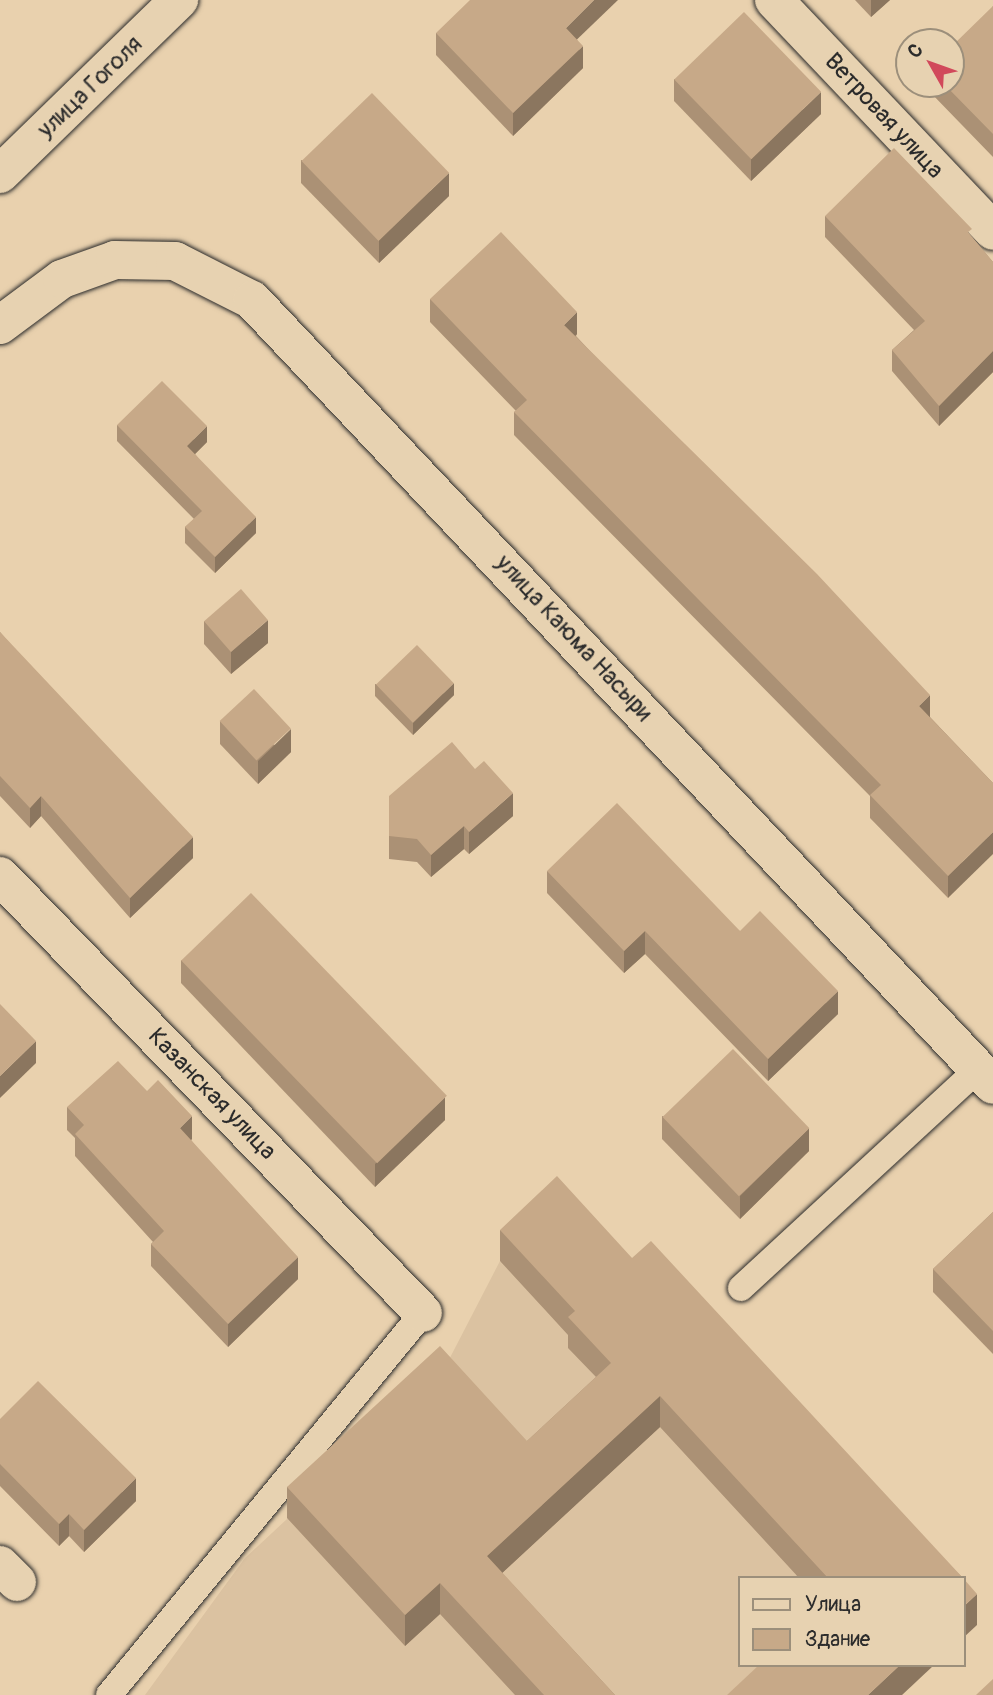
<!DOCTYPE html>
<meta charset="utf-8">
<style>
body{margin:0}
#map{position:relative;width:993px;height:1695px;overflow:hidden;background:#e9d1ae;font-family:Pangolin,sans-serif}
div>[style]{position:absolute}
.built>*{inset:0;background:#dbc2a1}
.roads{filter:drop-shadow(0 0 2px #2b2b2b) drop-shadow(0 0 2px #2b2b2b)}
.service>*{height:26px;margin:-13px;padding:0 13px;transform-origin:13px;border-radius:13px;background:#e7d2b1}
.minor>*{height:38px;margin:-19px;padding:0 19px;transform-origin:19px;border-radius:19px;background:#e7d2b1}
.secondary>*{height:38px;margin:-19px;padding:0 19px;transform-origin:19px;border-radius:19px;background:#e7d2b1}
.wall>*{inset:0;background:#ab9175}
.shaded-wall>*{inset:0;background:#8b765f}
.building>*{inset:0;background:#c7a988;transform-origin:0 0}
span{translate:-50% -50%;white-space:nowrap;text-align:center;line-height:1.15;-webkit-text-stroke:6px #e7d2b1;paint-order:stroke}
.street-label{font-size:24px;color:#2b2b2b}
.legend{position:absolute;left:738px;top:1576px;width:228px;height:91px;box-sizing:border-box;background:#e7d2b1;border:2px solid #9c8f7b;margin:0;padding:9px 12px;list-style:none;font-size:21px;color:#2b2b2b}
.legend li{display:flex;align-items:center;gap:14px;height:35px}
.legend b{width:35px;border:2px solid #9c8f7b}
.north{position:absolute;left:895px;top:28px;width:70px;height:70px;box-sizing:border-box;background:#e7d2b1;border:2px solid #9c8f7b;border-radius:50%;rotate:310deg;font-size:19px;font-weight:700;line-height:28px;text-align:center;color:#2b2b2b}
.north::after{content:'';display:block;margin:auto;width:24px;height:32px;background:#d1495b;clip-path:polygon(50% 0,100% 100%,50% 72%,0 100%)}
</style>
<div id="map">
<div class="built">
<i style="clip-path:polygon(500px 1261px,934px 1578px,739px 1578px,739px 1665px,934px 1665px,902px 1695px,145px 1695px,245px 1558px,440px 1377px)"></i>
</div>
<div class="roads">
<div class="service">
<i style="left:741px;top:1288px;width:323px;rotate:-42.7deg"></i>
<i style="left:109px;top:1695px;width:494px;rotate:-50.6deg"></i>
</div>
<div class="minor">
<i style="left:774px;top:0;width:318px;rotate:46.5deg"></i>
<i style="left:0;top:174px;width:250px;rotate:-44.2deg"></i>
<i style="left:0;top:876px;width:608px;rotate:45.93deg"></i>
<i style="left:0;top:1565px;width:24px;rotate:45deg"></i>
</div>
<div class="secondary">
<i style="left:0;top:325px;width:77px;rotate:-36.6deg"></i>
<i style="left:62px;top:279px;width:56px;rotate:-19.7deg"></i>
<i style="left:115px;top:260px;width:60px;rotate:1deg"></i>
<i style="left:175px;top:261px;width:86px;rotate:26.9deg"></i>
<i style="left:252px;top:300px;width:1079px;rotate:46.65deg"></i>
</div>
</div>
<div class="wall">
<i style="clip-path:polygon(855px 0,890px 0,871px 17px)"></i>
<i style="clip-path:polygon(993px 6px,993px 157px,929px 91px,929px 84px,951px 84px)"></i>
<i style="clip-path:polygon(436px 33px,577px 39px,583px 68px,513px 136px,436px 55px)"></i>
<i style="clip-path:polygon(674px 79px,821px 114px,751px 181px,674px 101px)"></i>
<i style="clip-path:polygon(301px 160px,449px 196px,379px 263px,301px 183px)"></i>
<i style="clip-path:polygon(825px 216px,972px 237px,993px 262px,993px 372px,939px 426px,892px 371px,892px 350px,914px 330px,825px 237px)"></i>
<i style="clip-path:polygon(430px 299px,577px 334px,576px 336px,930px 717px,993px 783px,948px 898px,870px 818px,870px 796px,514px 435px,514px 412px,516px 411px,430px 322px)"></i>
<i style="clip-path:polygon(117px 425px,207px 442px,195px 454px,256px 533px,215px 573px,185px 543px,185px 527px,194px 519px,117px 441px)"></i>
<i style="clip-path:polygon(204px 621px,268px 643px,231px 674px,204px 644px)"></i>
<i style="clip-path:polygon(0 632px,193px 858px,130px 918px,41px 816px,30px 828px,0 796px)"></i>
<i style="clip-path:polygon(375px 684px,454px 695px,413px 735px,375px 696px)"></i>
<i style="clip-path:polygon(220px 721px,291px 752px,258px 784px,220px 744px)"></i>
<i style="clip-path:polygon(389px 796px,513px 816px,469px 854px,464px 849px,431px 877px,417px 862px,389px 859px)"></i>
<i style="clip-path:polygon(547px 871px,740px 931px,838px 1014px,768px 1081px,645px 954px,624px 973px,547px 893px)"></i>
<i style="clip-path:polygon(181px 960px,445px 1120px,375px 1187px,181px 983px)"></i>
<i style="clip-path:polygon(67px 1107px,192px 1139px,191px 1140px,298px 1279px,228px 1347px,151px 1266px,151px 1244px,153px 1242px,75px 1156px,75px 1138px,67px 1130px)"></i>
<i style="clip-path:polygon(662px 1116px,809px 1151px,740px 1219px,662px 1139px)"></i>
<i style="clip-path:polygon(993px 1212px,993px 1354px,933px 1292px,933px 1269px)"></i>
<i style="clip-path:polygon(500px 1230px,632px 1258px,963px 1578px,799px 1578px,660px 1427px,502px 1573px,615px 1695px,515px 1695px,440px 1614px,405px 1646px,287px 1518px,287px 1487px,527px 1441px,596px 1377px,568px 1348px,568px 1335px,500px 1261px)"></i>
<i style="clip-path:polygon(0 1419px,136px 1501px,84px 1552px,69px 1536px,59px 1546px,0 1486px)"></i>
</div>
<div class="shaded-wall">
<i style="clip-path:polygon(594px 0,618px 0,566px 50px,566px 28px)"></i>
<i style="clip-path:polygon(871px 0,890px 0,871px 17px)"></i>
<i style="clip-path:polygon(583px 46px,583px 68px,513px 136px,513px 113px)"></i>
<i style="clip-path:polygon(821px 92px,821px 114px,751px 181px,751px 159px)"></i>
<i style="clip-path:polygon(449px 173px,449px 196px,379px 263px,379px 240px)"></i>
<i style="clip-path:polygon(577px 312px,577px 334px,564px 347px,564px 325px)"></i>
<i style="clip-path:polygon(993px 351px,993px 372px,939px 426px,939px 406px)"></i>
<i style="clip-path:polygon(207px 426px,207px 442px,187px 462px,187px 446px)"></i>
<i style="clip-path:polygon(256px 517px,256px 533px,215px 573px,215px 557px)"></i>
<i style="clip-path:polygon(268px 620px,268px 643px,231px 674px,231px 652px)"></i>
<i style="clip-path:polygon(454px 683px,454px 695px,413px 735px,413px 723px)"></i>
<i style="clip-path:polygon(930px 695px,930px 718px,919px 706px)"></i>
<i style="clip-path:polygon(291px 729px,291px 752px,258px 784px,258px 761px)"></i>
<i style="clip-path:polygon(513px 793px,513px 816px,469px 854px,469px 832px)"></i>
<i style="clip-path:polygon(41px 796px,41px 816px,30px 828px,30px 808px)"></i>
<i style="clip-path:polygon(464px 826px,464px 849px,431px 877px,431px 855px)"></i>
<i style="clip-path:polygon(993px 832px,993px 854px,948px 898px,948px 876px)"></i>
<i style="clip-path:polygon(193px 837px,193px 858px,130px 918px,130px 898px)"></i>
<i style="clip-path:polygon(645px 931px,645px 954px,624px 973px,624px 951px)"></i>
<i style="clip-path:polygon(838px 991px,838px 1014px,768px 1081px,768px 1059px)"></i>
<i style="clip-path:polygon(36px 1041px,36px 1063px,0 1098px,0 1076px)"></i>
<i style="clip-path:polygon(445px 1097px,445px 1120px,375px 1187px,375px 1164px)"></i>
<i style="clip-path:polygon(192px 1116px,192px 1139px,180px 1150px,180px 1128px)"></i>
<i style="clip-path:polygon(809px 1128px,809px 1151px,740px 1219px,740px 1196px)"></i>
<i style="clip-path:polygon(298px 1257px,298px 1279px,228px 1347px,228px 1324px)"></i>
<i style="clip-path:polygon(660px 1396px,660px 1427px,487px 1587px,487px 1556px)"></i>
<i style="clip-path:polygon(136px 1478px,136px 1501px,84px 1552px,84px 1530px)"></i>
<i style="clip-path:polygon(69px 1514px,69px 1536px,59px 1546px,59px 1524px)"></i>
<i style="clip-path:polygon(440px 1583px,440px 1614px,405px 1646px,405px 1615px)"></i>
<i style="clip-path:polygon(977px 1594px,977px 1625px,963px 1638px,963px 1607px)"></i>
<i style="clip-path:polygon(900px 1665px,934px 1665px,902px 1695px,868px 1695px)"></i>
</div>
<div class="building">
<i style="clip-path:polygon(470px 0,594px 0,566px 28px,583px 46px,513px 113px,436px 33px)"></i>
<i style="clip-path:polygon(993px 6px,993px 134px,944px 84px,951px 84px,951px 47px)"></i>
<i style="left:744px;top:12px;width:111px;height:97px;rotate:46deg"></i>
<i style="left:372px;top:93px;width:111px;height:98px;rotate:46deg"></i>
<i style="clip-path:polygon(894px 148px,972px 229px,968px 232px,993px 262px,993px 351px,939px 406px,892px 350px,925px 321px,825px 216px)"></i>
<i style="clip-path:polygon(501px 232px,577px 312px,564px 325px,817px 574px,930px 695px,919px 706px,993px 783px,993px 832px,948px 876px,870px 795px,881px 785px,514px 412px,527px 400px,430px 299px)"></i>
<i style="clip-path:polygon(162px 381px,207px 426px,187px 446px,256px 517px,215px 557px,185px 527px,202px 511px,117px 425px)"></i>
<i style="left:241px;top:589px;width:41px;height:49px;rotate:49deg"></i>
<i style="clip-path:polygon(0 632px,193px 837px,130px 898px,41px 796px,30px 808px,0 776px)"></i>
<i style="left:417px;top:645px;width:53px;height:57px;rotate:46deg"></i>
<i style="left:254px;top:689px;width:54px;height:47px;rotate:47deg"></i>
<i style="clip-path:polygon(452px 742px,475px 769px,484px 761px,513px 793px,469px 832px,464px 826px,431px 855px,417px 839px,389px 836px,389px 796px)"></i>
<i style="clip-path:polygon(617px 803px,740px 931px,760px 911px,838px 991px,768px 1059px,645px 931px,624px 951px,547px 871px)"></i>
<i style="left:251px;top:893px;width:282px;height:97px;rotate:46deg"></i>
<i style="clip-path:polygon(0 1004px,36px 1041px,0 1076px)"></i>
<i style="left:733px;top:1049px;width:110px;height:98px;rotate:46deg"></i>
<i style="clip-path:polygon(118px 1061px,147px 1091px,158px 1080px,192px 1116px,180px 1128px,298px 1257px,228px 1324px,151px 1244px,164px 1231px,75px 1134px,84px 1125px,67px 1107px)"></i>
<i style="clip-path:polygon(557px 1176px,632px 1258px,651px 1241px,963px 1578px,828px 1578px,660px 1396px,487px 1556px,615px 1695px,544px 1695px,440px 1583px,405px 1615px,287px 1487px,440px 1346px,527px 1441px,611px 1363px,568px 1317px,575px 1311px,500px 1230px)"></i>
<i style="clip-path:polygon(993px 1212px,993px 1331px,933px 1269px)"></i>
<i style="clip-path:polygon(38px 1381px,136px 1478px,84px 1530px,69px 1514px,59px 1524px,0 1464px,0 1419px)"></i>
<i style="clip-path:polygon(963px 1578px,977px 1594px,963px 1607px)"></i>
<i style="clip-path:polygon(759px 1665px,900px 1665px,868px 1695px,727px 1695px)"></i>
<i style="clip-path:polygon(993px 1679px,993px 1695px,976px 1695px)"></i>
</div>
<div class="street-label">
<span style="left:90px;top:87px;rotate:-44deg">улица Гоголя</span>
<span style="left:884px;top:116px;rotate:47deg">Ветровая улица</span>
<span style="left:574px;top:638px;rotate:47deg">улица Каюма Насыри</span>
<span style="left:212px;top:1094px;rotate:46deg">Казанская улица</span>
</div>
<ul class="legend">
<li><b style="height:9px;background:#e7d2b1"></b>Улица</li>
<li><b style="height:19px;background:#c7a988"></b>Здание</li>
</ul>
<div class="north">С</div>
</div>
